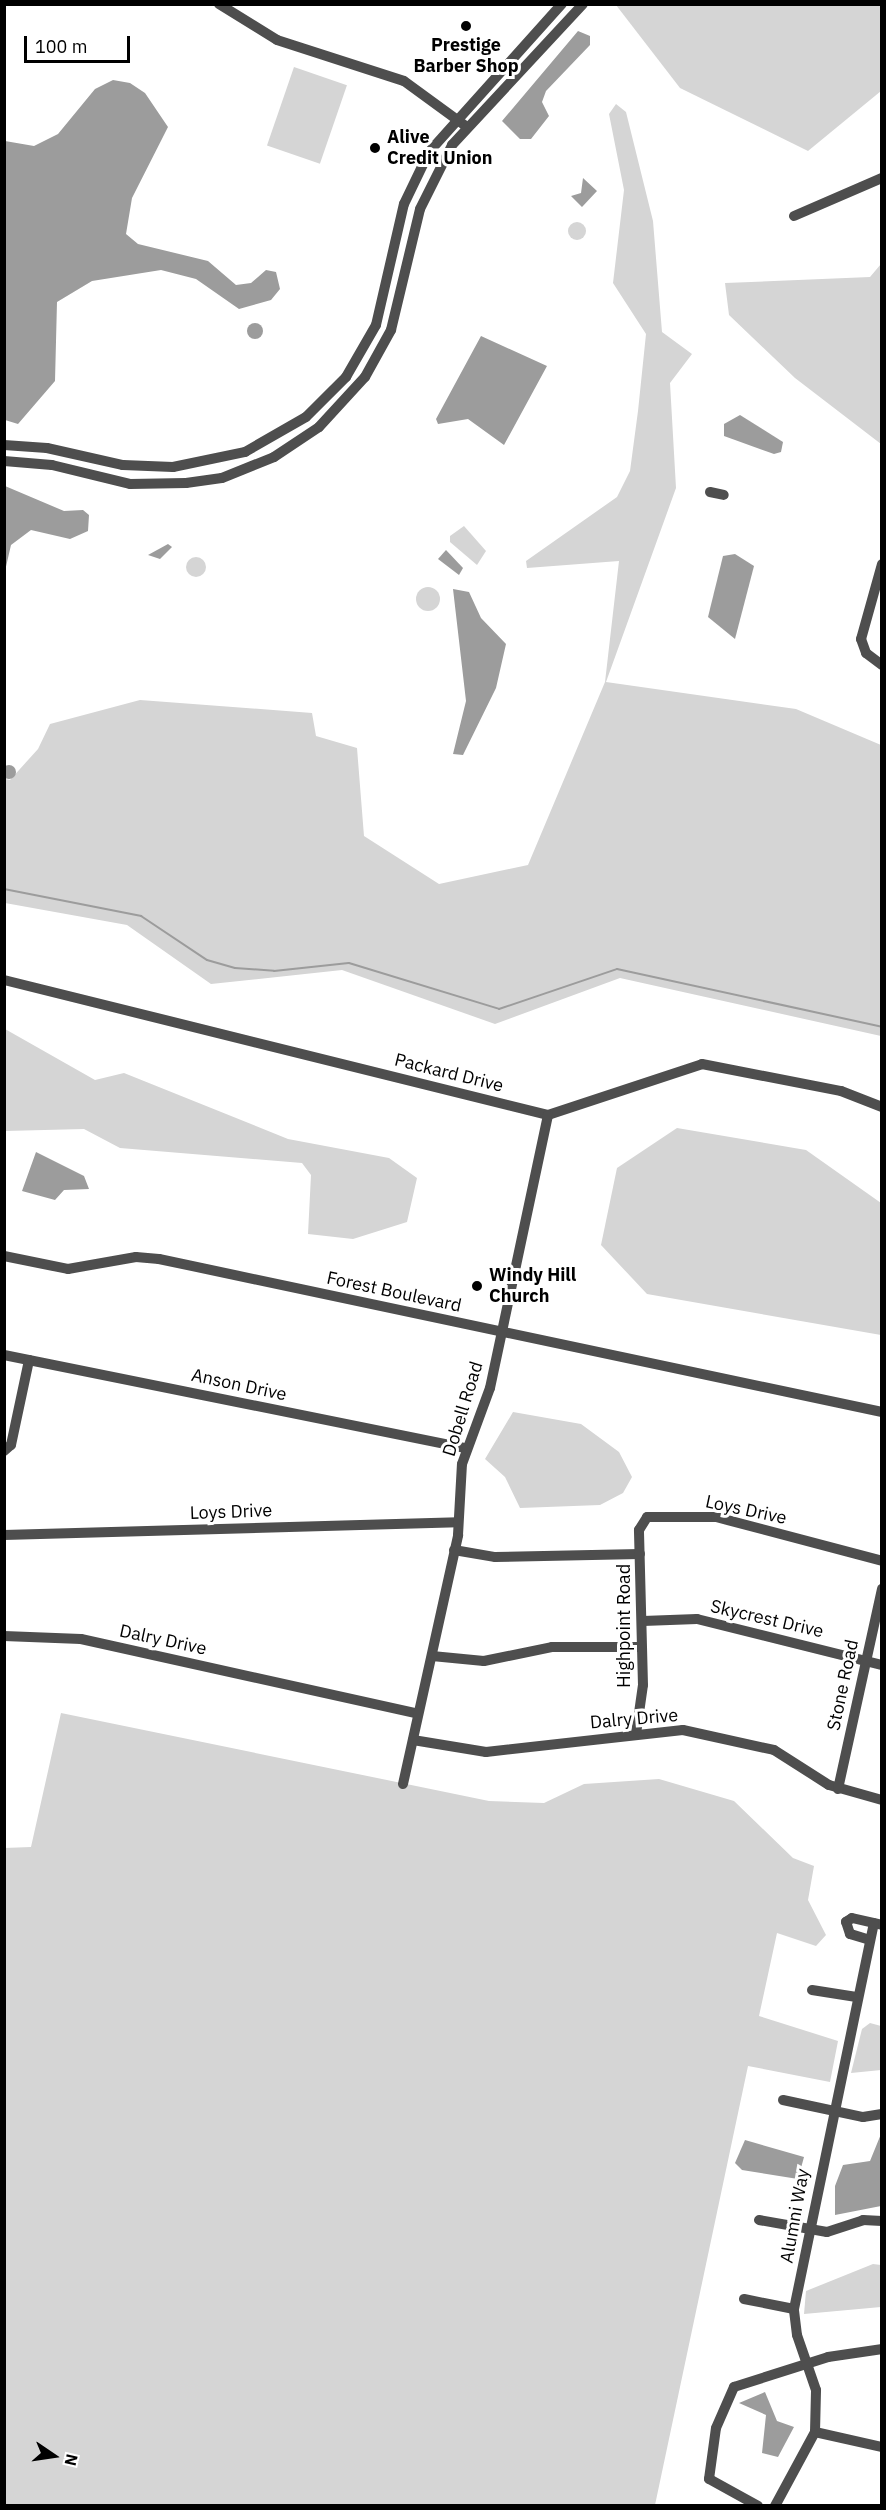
<!DOCTYPE html>
<style>
body{margin:0}
#map{position:relative;width:886px;height:2510px;overflow:hidden;background:#fff;font-family:"IBM Plex Sans",sans-serif}
div>[style]{position:absolute}
.green>*{inset:0;background:#d5d5d5;transform-origin:0 0}
.round{border-radius:50%}
.water>*{inset:0;background:#9c9c9c}
.stream>*{height:2px;margin:-1px;padding:0 1px;transform-origin:1px;border-radius:1px;background:#9c9c9c}
.minor>*{height:10px;margin:-5px;padding:0 5px;transform-origin:5px;border-radius:5px;background:#4e4e4e}
.dots>*{width:16px;height:16px;translate:-50% -50%;box-sizing:border-box;border:3px solid #fff;border-radius:50%}
span{translate:-50% -50%;white-space:nowrap;text-align:center;line-height:1.15;-webkit-text-stroke:6px #fff;paint-order:stroke}
.poi-label{font-size:18px;color:#000;font-weight:700}
.left{translate:0 -50%;text-align:left}
.street-label{font-size:18px;color:#000}
.frame{position:absolute;inset:0;border:6px solid #000;pointer-events:none}
.north{position:absolute;left:24px;top:2426px;width:60px;height:60px;-webkit-text-stroke:4px #fff;paint-order:stroke;rotate:103deg;font-size:16px;font-weight:700;line-height:24px;text-align:center;color:#000}
.north::after{content:'';display:block;margin:auto;width:21px;height:27px;background:#000;clip-path:polygon(50% 0,100% 100%,50% 72%,0 100%)}
.scale{position:absolute;left:24px;top:36px;width:106px;height:27px;box-sizing:border-box;border:3px solid #000;border-top:0;padding-left:8px;font-size:18px;line-height:21px;white-space:nowrap;color:#000;-webkit-text-stroke:4px #fff;paint-order:stroke}
</style>
<div id="map">
<div class="green">
<i style="clip-path:polygon(616px 5px,881px 5px,881px 91px,808px 151px,680px 88px)"></i>
<i style="left:294px;top:67px;width:56px;height:83px;rotate:19deg"></i>
<i style="clip-path:polygon(616px 104px,626px 112px,653px 221px,662px 332px,692px 354px,670px 383px,676px 488px,606px 682px,796px 709px,881px 745px,881px 1036px,620px 978px,495px 1024px,342px 970px,211px 984px,127px 925px,5px 903px,4px 779px,10px 780px,38px 749px,50px 724px,140px 700px,312px 713px,316px 736px,357px 748px,364px 836px,439px 884px,528px 865px,605px 682px,619px 561px,527px 568px,526px 561px,617px 497px,630px 471px,638px 411px,646px 334px,613px 283px,624px 190px,609px 114px)"></i>
<i class="round" style="left:568px;top:222px;width:18px;height:18px"></i>
<i style="clip-path:polygon(881px 264px,881px 444px,795px 378px,729px 315px,725px 283px,870px 277px)"></i>
<i style="clip-path:polygon(464px 526px,486px 551px,477px 565px,450px 542px,450px 536px)"></i>
<i class="round" style="left:186px;top:557px;width:20px;height:20px"></i>
<i class="round" style="left:416px;top:587px;width:24px;height:24px"></i>
<i style="clip-path:polygon(5px 1029px,95px 1080px,124px 1073px,288px 1139px,389px 1158px,417px 1178px,407px 1222px,353px 1239px,308px 1234px,311px 1175px,302px 1163px,120px 1148px,84px 1129px,5px 1131px)"></i>
<i style="clip-path:polygon(677px 1128px,806px 1150px,881px 1203px,881px 1335px,647px 1294px,601px 1245px,617px 1168px)"></i>
<i style="clip-path:polygon(513px 1412px,581px 1424px,619px 1452px,632px 1477px,623px 1493px,600px 1505px,520px 1508px,505px 1477px,485px 1459px)"></i>
<i style="clip-path:polygon(61px 1713px,489px 1801px,544px 1803px,584px 1784px,659px 1779px,734px 1801px,793px 1858px,814px 1866px,808px 1900px,826px 1935px,816px 1946px,777px 1933px,759px 2016px,838px 2041px,830px 2082px,748px 2066px,655px 2505px,5px 2505px,4px 1848px,31px 1847px)"></i>
<i style="clip-path:polygon(870px 2023px,881px 2026px,881px 2070px,851px 2073px,862px 2029px)"></i>
<i style="clip-path:polygon(873px 2264px,881px 2265px,881px 2307px,804px 2314px,806px 2291px)"></i>
</div>
<div class="water">
<i style="clip-path:polygon(578px 31px,590px 36px,590px 45px,546px 91px,542px 102px,549px 116px,531px 139px,520px 139px,502px 121px)"></i>
<i style="clip-path:polygon(113px 80px,130px 83px,145px 93px,168px 127px,132px 198px,126px 234px,138px 244px,208px 261px,236px 285px,251px 283px,266px 270px,276px 272px,280px 289px,271px 300px,239px 309px,196px 279px,161px 270px,92px 281px,57px 302px,55px 381px,18px 424px,5px 420px,5px 141px,34px 146px,58px 134px,95px 89px)"></i>
<i style="clip-path:polygon(583px 178px,597px 191px,582px 207px,571px 196px,581px 193px)"></i>
<i class="round" style="left:247px;top:323px;width:16px;height:16px"></i>
<i style="clip-path:polygon(481px 336px,547px 366px,504px 445px,468px 419px,438px 424px,436px 419px)"></i>
<i style="clip-path:polygon(740px 415px,783px 442px,781px 452px,774px 454px,724px 436px,724px 424px)"></i>
<i style="clip-path:polygon(5px 486px,64px 511px,83px 510px,89px 515px,88px 531px,70px 539px,31px 530px,11px 545px,5px 571px)"></i>
<i style="clip-path:polygon(168px 544px,172px 547px,160px 559px,148px 555px)"></i>
<i style="clip-path:polygon(446px 550px,463px 568px,459px 575px,438px 559px)"></i>
<i style="clip-path:polygon(735px 554px,754px 566px,735px 639px,708px 617px,723px 556px)"></i>
<i style="clip-path:polygon(453px 589px,469px 592px,481px 618px,506px 644px,496px 688px,463px 755px,453px 754px,466px 701px)"></i>
<i class="round" style="left:2px;top:765px;width:14px;height:14px"></i>
<i style="clip-path:polygon(36px 1152px,84px 1176px,89px 1189px,64px 1190px,55px 1200px,22px 1191px)"></i>
<i style="clip-path:polygon(881px 2134px,881px 2206px,835px 2215px,835px 2186px,843px 2165px,870px 2161px)"></i>
<i style="clip-path:polygon(745px 2140px,804px 2157px,798px 2179px,742px 2170px,735px 2163px)"></i>
<i style="clip-path:polygon(765px 2392px,777px 2421px,794px 2427px,778px 2457px,762px 2453px,766px 2415px,739px 2403px)"></i>
</div>
<div class="stream">
<i style="left:4px;top:889px;width:140px;rotate:11.1deg"></i>
<i style="left:141px;top:916px;width:79px;rotate:33.7deg"></i>
<i style="left:207px;top:960px;width:29px;rotate:16deg"></i>
<i style="left:235px;top:968px;width:39px;rotate:4deg"></i>
<i style="left:274px;top:971px;width:75px;rotate:-6.1deg"></i>
<i style="left:349px;top:963px;width:157px;rotate:17deg"></i>
<i style="left:499px;top:1009px;width:125px;rotate:-18.7deg"></i>
<i style="left:617px;top:969px;width:271px;rotate:12.3deg"></i>
</div>
<div class="minor">
<i style="left:219px;top:4px;width:68px;rotate:31.8deg"></i>
<i style="left:277px;top:40px;width:133px;rotate:17.9deg"></i>
<i style="left:404px;top:81px;width:78px;rotate:36.1deg"></i>
<i style="left:794px;top:216px;width:96px;rotate:-23.4deg"></i>
<i style="left:4px;top:445px;width:43px;rotate:4deg"></i>
<i style="left:47px;top:448px;width:78px;rotate:12.6deg"></i>
<i style="left:123px;top:465px;width:50px;rotate:2.3deg"></i>
<i style="left:173px;top:467px;width:74px;rotate:-11.8deg"></i>
<i style="left:245px;top:452px;width:70px;rotate:-29.8deg"></i>
<i style="left:306px;top:417px;width:57px;rotate:-45deg"></i>
<i style="left:346px;top:377px;width:60px;rotate:-60deg"></i>
<i style="left:376px;top:325px;width:124px;rotate:-77deg"></i>
<i style="left:404px;top:204px;width:58px;rotate:-64.3deg"></i>
<i style="left:429px;top:152px;width:199px;rotate:-48.1deg"></i>
<i style="left:4px;top:461px;width:48px;rotate:4.8deg"></i>
<i style="left:52px;top:465px;width:80px;rotate:13.7deg"></i>
<i style="left:130px;top:484px;width:56px;rotate:-1deg"></i>
<i style="left:186px;top:483px;width:36px;rotate:-8deg"></i>
<i style="left:222px;top:478px;width:56px;rotate:-22deg"></i>
<i style="left:274px;top:457px;width:54px;rotate:-33.7deg"></i>
<i style="left:319px;top:427px;width:68px;rotate:-47.4deg"></i>
<i style="left:365px;top:377px;width:54px;rotate:-61deg"></i>
<i style="left:391px;top:330px;width:124px;rotate:-76.5deg"></i>
<i style="left:420px;top:209px;width:72px;rotate:-63.4deg"></i>
<i style="left:452px;top:145px;width:192px;rotate:-47.1deg"></i>
<i style="left:710px;top:492px;width:14px;rotate:12deg"></i>
<i style="left:882px;top:564px;width:78px;rotate:105.6deg"></i>
<i style="left:861px;top:639px;width:15px;rotate:70deg"></i>
<i style="left:866px;top:653px;width:20px;rotate:37deg"></i>
<i style="left:4px;top:980px;width:561px;rotate:13.94deg"></i>
<i style="left:548px;top:1115px;width:162px;rotate:-18.3deg"></i>
<i style="left:702px;top:1064px;width:142px;rotate:11deg"></i>
<i style="left:841px;top:1091px;width:44px;rotate:21.3deg"></i>
<i style="left:4px;top:1256px;width:65px;rotate:11.5deg"></i>
<i style="left:68px;top:1269px;width:69px;rotate:-10deg"></i>
<i style="left:136px;top:1257px;width:23px;rotate:5deg"></i>
<i style="left:159px;top:1259px;width:739px;rotate:11.95deg"></i>
<i style="left:4px;top:1355px;width:472px;rotate:11.4deg"></i>
<i style="left:4px;top:1451px;width:9px;rotate:-41deg"></i>
<i style="left:11px;top:1445px;width:87px;rotate:-78deg"></i>
<i style="left:4px;top:1535px;width:454px;rotate:-1.6deg"></i>
<i style="left:454px;top:1550px;width:42px;rotate:9.7deg"></i>
<i style="left:495px;top:1557px;width:145px;rotate:-1.2deg"></i>
<i style="left:643px;top:1621px;width:54px;rotate:-2.1deg"></i>
<i style="left:697px;top:1619px;width:191px;rotate:14deg"></i>
<i style="left:4px;top:1636px;width:77px;rotate:2.2deg"></i>
<i style="left:81px;top:1639px;width:345px;rotate:12.5deg"></i>
<i style="left:432px;top:1656px;width:52px;rotate:5.5deg"></i>
<i style="left:484px;top:1661px;width:69px;rotate:-11.6deg"></i>
<i style="left:552px;top:1647px;width:89px"></i>
<i style="left:636px;top:1734px;width:49px;rotate:-81.9deg"></i>
<i style="left:643px;top:1685px;width:155px;rotate:-91.5deg"></i>
<i style="left:639px;top:1530px;width:15px;rotate:-58deg"></i>
<i style="left:647px;top:1517px;width:69px"></i>
<i style="left:716px;top:1517px;width:172px;rotate:14.8deg"></i>
<i style="left:413px;top:1740px;width:74px;rotate:9.3deg"></i>
<i style="left:486px;top:1752px;width:198px;rotate:-6.4deg"></i>
<i style="left:683px;top:1730px;width:93px;rotate:12.4deg"></i>
<i style="left:774px;top:1750px;width:65px;rotate:32.5deg"></i>
<i style="left:829px;top:1785px;width:55px;rotate:15.8deg"></i>
<i style="left:403px;top:1784px;width:255px;rotate:-77.5deg"></i>
<i style="left:458px;top:1535px;width:71px;rotate:-86.8deg"></i>
<i style="left:462px;top:1464px;width:81px;rotate:-69.8deg"></i>
<i style="left:490px;top:1388px;width:279px;rotate:-78deg"></i>
<i style="left:838px;top:1789px;width:205px;rotate:-77.6deg"></i>
<i style="left:870px;top:1940px;width:21px;rotate:-163deg"></i>
<i style="left:850px;top:1934px;width:13px;rotate:-108deg"></i>
<i style="left:846px;top:1922px;width:7px;rotate:-34deg"></i>
<i style="left:852px;top:1918px;width:31px;rotate:13deg"></i>
<i style="left:812px;top:1990px;width:45px;rotate:9deg"></i>
<i style="left:783px;top:2100px;width:82px;rotate:12deg"></i>
<i style="left:863px;top:2117px;width:19px;rotate:-9deg"></i>
<i style="left:759px;top:2220px;width:69px;rotate:10deg"></i>
<i style="left:827px;top:2232px;width:38px;rotate:-18deg"></i>
<i style="left:863px;top:2220px;width:19px;rotate:3deg"></i>
<i style="left:744px;top:2299px;width:51px;rotate:11.3deg"></i>
<i style="left:815px;top:2432px;width:69px;rotate:12.6deg"></i>
<i style="left:758px;top:2506px;width:56px;rotate:-151.1deg"></i>
<i style="left:709px;top:2479px;width:51px;rotate:-82.2deg"></i>
<i style="left:716px;top:2428px;width:45px;rotate:-66.3deg"></i>
<i style="left:734px;top:2387px;width:99px;rotate:-17.7deg"></i>
<i style="left:828px;top:2357px;width:55px;rotate:-8.4deg"></i>
<i style="left:775px;top:2506px;width:84px;rotate:-61.6deg"></i>
<i style="left:815px;top:2432px;width:42px;rotate:-88.6deg"></i>
<i style="left:816px;top:2390px;width:58px;rotate:-109.1deg"></i>
<i style="left:797px;top:2335px;width:26px;rotate:-97deg"></i>
<i style="left:794px;top:2309px;width:394px;rotate:-78.3deg"></i>
</div>
<div class="dots">
<i style="left:466px;top:26px;background:#000"></i>
<i style="left:375px;top:148px;background:#000"></i>
<i style="left:477px;top:1286px;background:#000"></i>
</div>
<div class="poi-label">
<span style="left:466px;top:56px">Prestige<br>Barber Shop</span>
<span class="left" style="left:387px;top:148px">Alive<br>Credit Union</span>
<span class="left" style="left:489px;top:1286px">Windy Hill<br>Church</span>
</div>
<div class="street-label">
<span style="left:449px;top:1073px;rotate:14deg">Packard Drive</span>
<span style="left:394px;top:1292px;rotate:12deg">Forest Boulevard</span>
<span style="left:239px;top:1385px;rotate:12deg">Anson Drive</span>
<span style="left:463px;top:1409px;rotate:-73deg">Dobell Road</span>
<span style="left:746px;top:1510px;rotate:12deg">Loys Drive</span>
<span style="left:231px;top:1512px;rotate:-2deg">Loys Drive</span>
<span style="left:767px;top:1619px;rotate:13deg">Skycrest Drive</span>
<span style="left:624px;top:1626px;rotate:-90deg">Highpoint Road</span>
<span style="left:163px;top:1640px;rotate:12deg">Dalry Drive</span>
<span style="left:843px;top:1685px;rotate:-78deg">Stone Road</span>
<span style="left:634px;top:1719px;rotate:-5deg">Dalry Drive</span>
<span style="left:795px;top:2216px;rotate:-80deg">Alumni Way</span>
</div>
<div class="frame"></div>
<div class="north">N</div>
<div class="scale">100 m</div>
</div>
